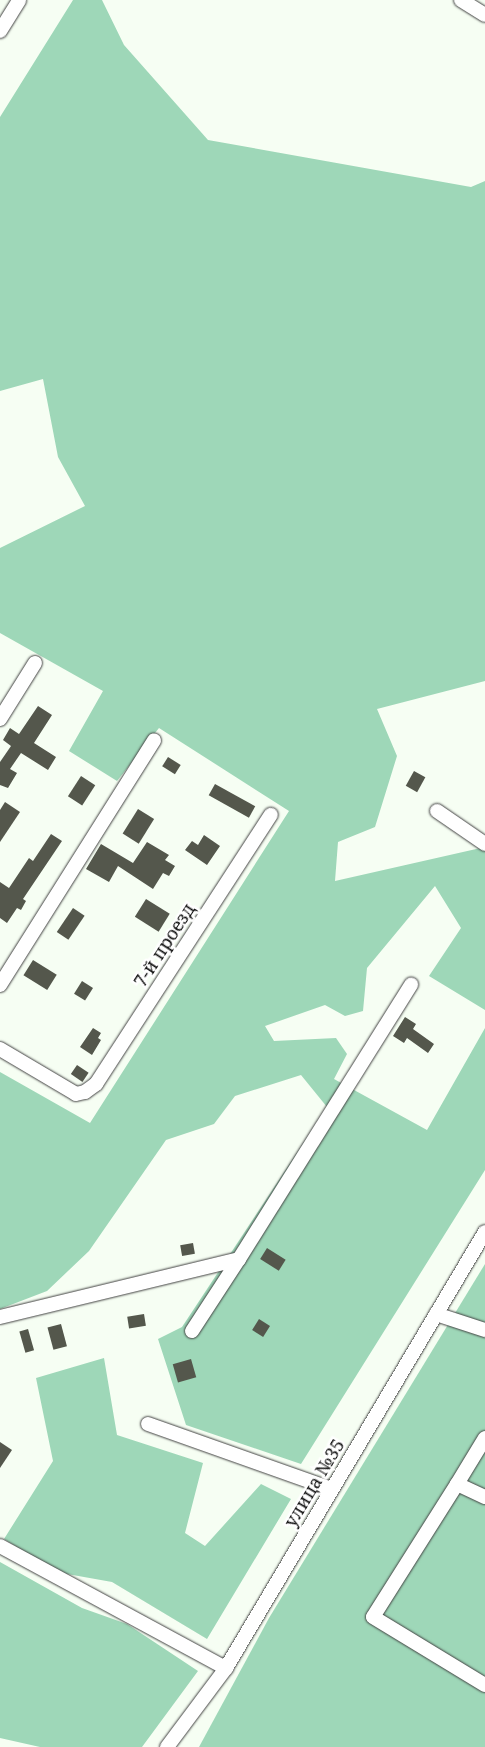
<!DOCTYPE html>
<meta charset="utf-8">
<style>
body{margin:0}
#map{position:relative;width:485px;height:1747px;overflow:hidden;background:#f6fef3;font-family:"Noto Serif",serif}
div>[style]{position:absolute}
.forest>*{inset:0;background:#9ed7b8}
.building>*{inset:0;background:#54574c;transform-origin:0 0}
.roads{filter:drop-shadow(0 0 1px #424242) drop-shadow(0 0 1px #424242)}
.minor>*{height:14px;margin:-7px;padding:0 7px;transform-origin:7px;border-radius:7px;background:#fff}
span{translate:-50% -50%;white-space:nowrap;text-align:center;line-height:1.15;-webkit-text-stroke:5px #fff;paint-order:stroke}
.street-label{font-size:18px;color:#0f0f0f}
</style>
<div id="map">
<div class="forest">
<i style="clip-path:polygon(73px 0,102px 0,124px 45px,208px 140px,471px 187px,485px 181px,485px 681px,377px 709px,397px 756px,375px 827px,338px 842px,335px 881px,485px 847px,485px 1010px,429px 976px,461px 928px,435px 886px,367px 968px,363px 1011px,345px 1016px,325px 1005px,265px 1026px,274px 1041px,336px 1038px,347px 1054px,334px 1079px,427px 1130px,485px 1028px,485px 1170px,301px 1464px,186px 1425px,158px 1339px,182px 1327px,327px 1107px,301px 1075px,235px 1096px,214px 1124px,166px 1140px,89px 1251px,47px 1291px,0 1309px,0 1072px,90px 1123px,289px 811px,159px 728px,117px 781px,69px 751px,103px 691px,0 633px,0 548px,85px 506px,58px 457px,43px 379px,0 391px,0 117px)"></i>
<i style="clip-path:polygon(485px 1264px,485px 1747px,199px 1747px,269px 1618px)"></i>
<i style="clip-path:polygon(104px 1358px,117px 1435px,203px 1463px,185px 1533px,205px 1546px,261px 1484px,291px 1499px,207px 1639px,112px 1582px,56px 1572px,4px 1539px,53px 1461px,36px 1378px)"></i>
<i style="clip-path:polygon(0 1562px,82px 1608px,127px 1624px,198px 1671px,142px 1747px,40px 1747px,0 1738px)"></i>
</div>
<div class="building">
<i style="clip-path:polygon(38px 706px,52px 715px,34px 743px,56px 757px,48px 770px,21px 753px,10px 769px,17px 773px,8px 788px,0 785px,0 762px,11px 746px,3px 740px,10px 728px,19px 734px)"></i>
<i style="left:168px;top:757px;width:15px;height:11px;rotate:32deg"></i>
<i style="left:414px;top:771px;width:13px;height:17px;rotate:29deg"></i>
<i style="left:81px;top:776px;width:17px;height:24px;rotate:33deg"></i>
<i style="left:215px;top:784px;width:46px;height:13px;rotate:29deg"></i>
<i style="clip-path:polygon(5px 802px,20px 812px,0 842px,0 810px)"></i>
<i style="left:138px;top:809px;width:19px;height:29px;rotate:32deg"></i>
<i style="clip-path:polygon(51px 834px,62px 841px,23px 899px,26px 901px,21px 910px,17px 908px,7px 923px,0 918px,0 882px,9px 888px,29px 858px,33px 861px)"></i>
<i style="clip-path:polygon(204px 835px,220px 846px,207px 865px,185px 850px,192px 841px,198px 845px)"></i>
<i style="clip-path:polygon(147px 842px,169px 855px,165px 860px,175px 866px,169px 876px,163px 873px,153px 889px,118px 866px,109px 882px,86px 869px,101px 844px,133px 863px)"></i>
<i style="left:146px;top:899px;width:28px;height:21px;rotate:32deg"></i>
<i style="left:73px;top:908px;width:14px;height:29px;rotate:34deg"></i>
<i style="left:33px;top:960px;width:28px;height:18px;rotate:32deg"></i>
<i style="left:82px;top:981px;width:13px;height:15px;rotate:32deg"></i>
<i style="clip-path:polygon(405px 1017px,416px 1024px,413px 1029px,434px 1044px,428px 1053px,407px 1038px,404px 1043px,393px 1036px)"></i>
<i style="clip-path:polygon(93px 1028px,101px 1033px,98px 1038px,101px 1040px,92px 1055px,80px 1047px)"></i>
<i style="left:77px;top:1065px;width:14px;height:11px;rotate:34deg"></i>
<i style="left:193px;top:1243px;width:11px;height:13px;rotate:80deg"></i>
<i style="left:267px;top:1248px;width:22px;height:13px;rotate:32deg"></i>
<i style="left:144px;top:1314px;width:12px;height:17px;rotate:81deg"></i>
<i style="left:259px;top:1319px;width:13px;height:13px;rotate:32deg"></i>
<i style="left:61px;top:1324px;width:23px;height:14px;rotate:75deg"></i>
<i style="left:28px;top:1329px;width:22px;height:9px;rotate:74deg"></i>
<i style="left:191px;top:1359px;width:19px;height:19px;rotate:74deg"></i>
<i style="clip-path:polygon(0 1442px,12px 1450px,0 1468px)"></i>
</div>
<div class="roads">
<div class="minor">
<i style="left:461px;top:0;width:28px;rotate:32deg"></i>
<i style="left:0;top:31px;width:36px;rotate:-58deg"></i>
<i style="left:0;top:719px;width:66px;rotate:-58deg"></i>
<i style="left:437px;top:811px;width:58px;rotate:34.5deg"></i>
<i style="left:0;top:985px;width:289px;rotate:-57.8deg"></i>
<i style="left:0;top:1049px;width:88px;rotate:30.6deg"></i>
<i style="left:76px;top:1094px;width:9px;rotate:-13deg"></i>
<i style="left:85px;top:1092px;width:14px;rotate:-36deg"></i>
<i style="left:96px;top:1084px;width:321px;rotate:-57deg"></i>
<i style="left:239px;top:1259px;width:324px;rotate:-57.9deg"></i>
<i style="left:436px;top:1314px;width:52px;rotate:18.1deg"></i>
<i style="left:0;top:1317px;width:246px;rotate:-13.6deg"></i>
<i style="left:239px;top:1259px;width:86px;rotate:123.1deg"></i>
<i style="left:148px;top:1424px;width:195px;rotate:19.5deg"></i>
<i style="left:485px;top:1438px;width:54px;rotate:121.3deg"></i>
<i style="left:457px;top:1484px;width:31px;rotate:25deg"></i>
<i style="left:457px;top:1484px;width:157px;rotate:122.3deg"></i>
<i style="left:373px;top:1617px;width:131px;rotate:31.3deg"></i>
<i style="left:0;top:1546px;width:257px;rotate:28.4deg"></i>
<i style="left:167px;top:1747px;width:99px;rotate:-53.2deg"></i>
<i style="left:226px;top:1668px;width:507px;rotate:-59.29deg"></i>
</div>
</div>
<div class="street-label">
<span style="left:164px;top:945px;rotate:-57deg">7-й проезд</span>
<span style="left:314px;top:1483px;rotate:-59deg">улица №35</span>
</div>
</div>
